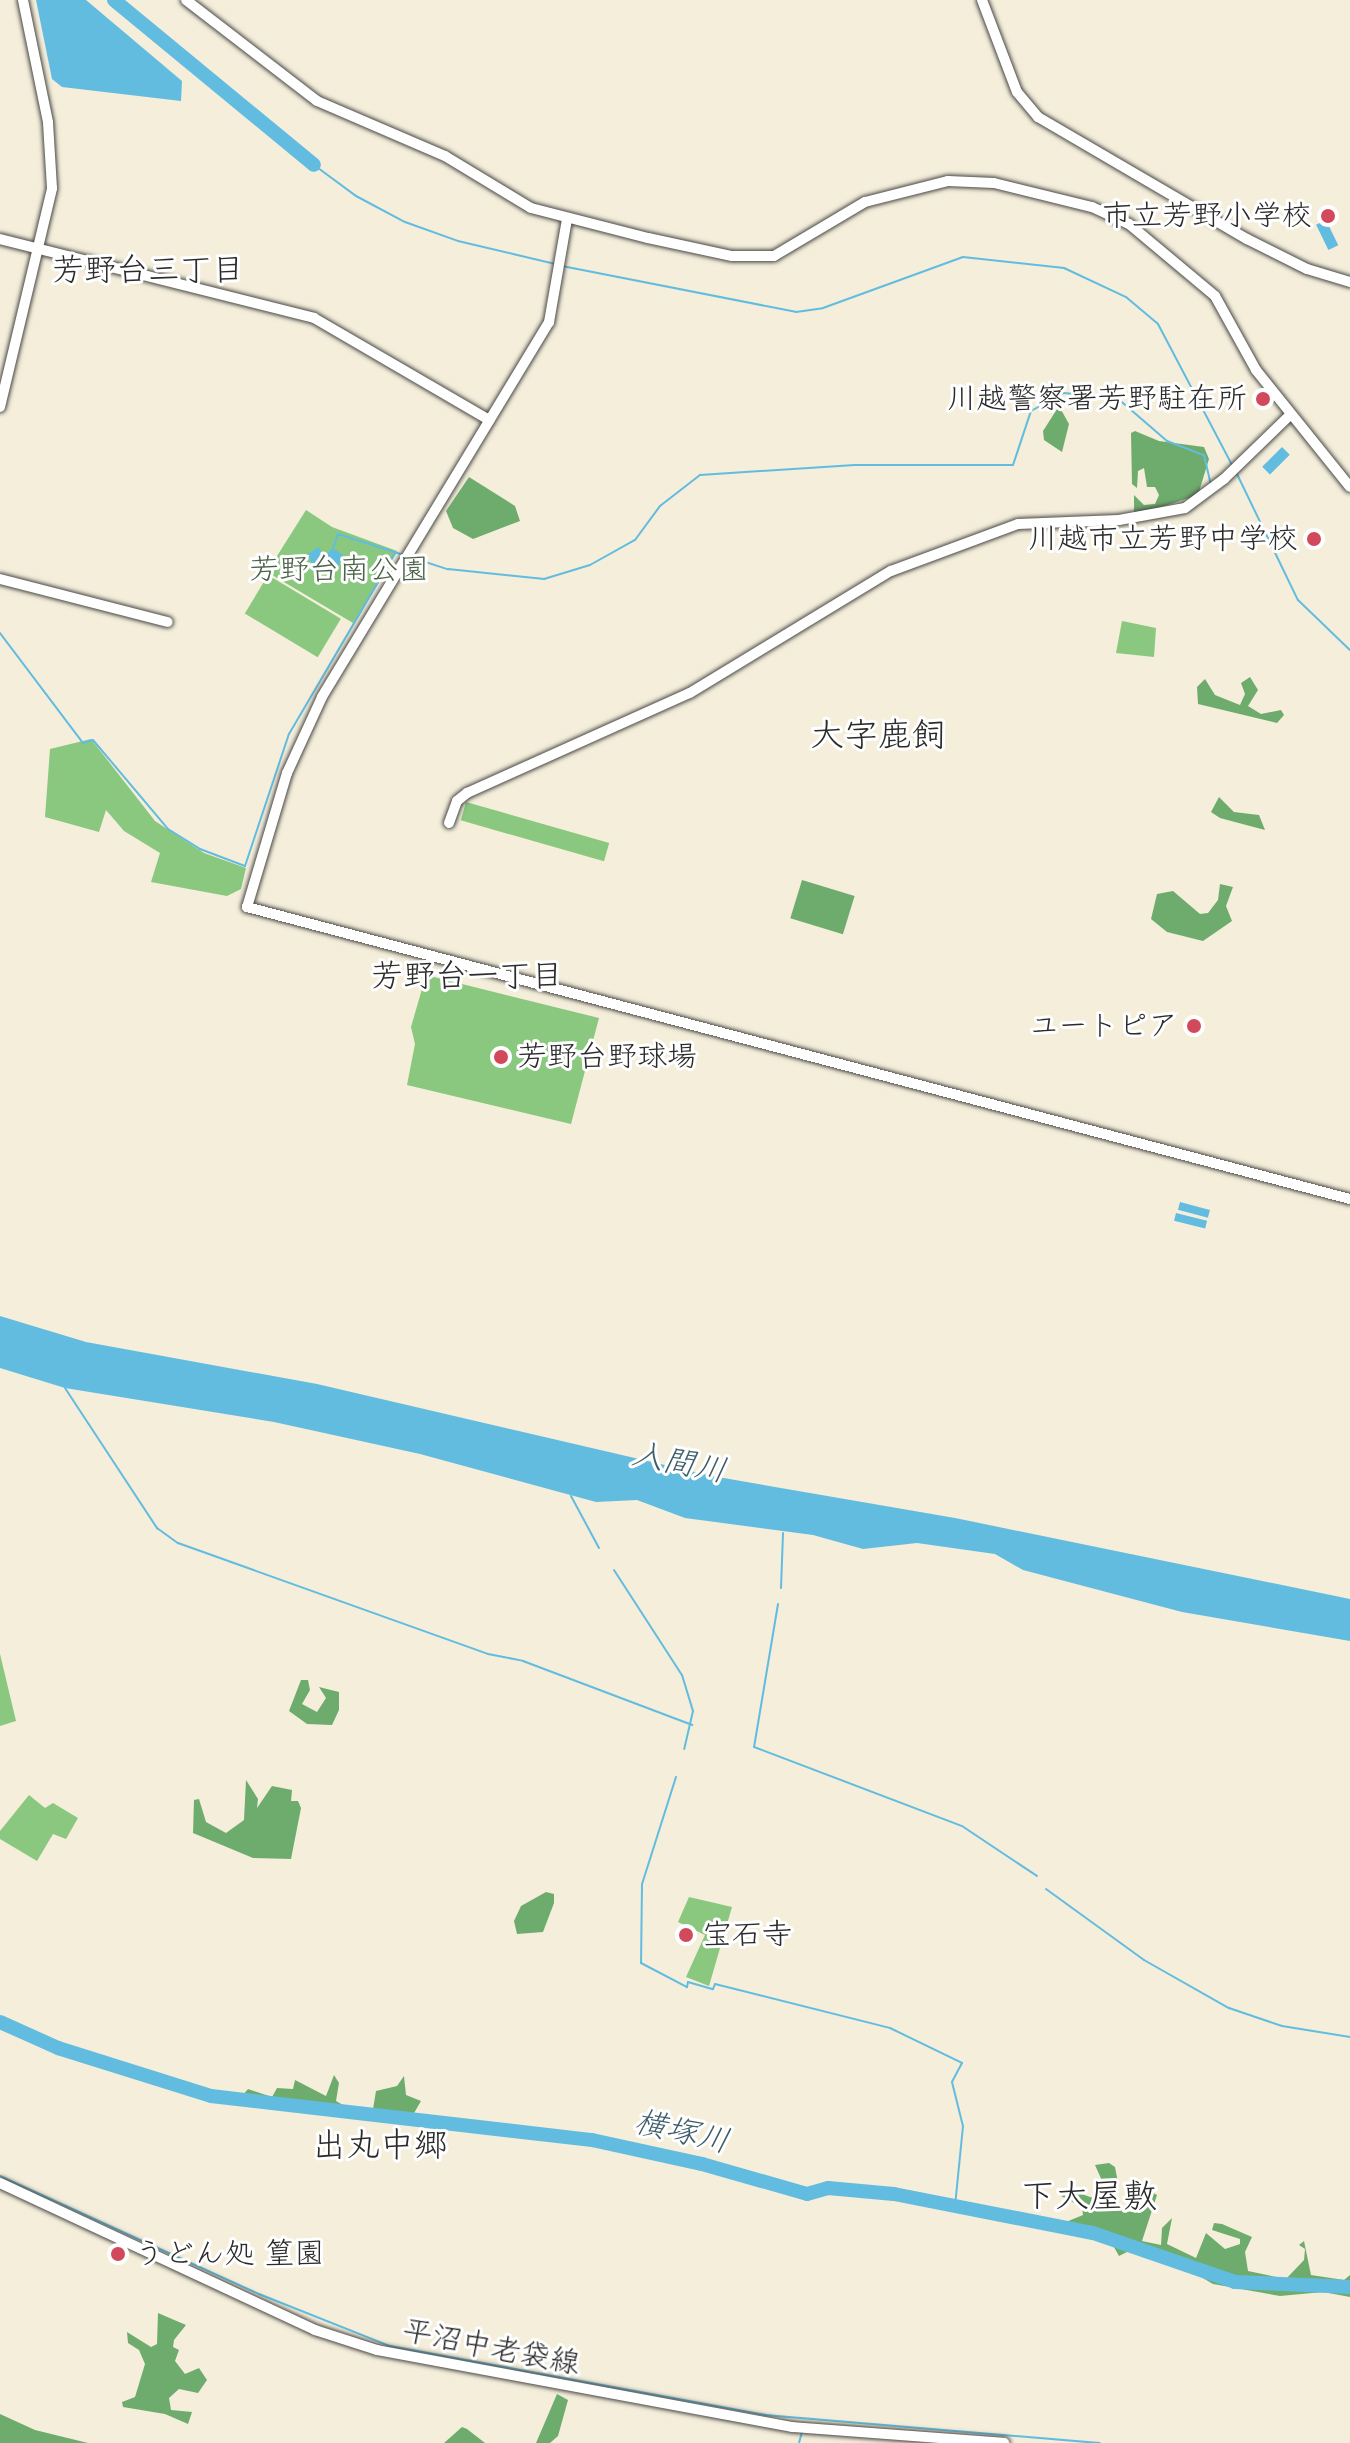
<!DOCTYPE html>
<meta charset="utf-8">
<style>
body{margin:0}
#map{position:relative;width:1350px;height:2443px;overflow:hidden;background:#f4eedb;font-family:"Comic Neue","Klee One",sans-serif}
div>[style]{position:absolute}
.green>*{inset:0;background:#89c87e;transform-origin:0 0}
.forest>*{inset:0;background:#6eac6d;transform-origin:0 0}
.water>*{inset:0;background:#62bce0;transform-origin:0 0}
.stream>*{height:2px;margin:-1px;padding:0 1px;transform-origin:1px;border-radius:1px;background:#62bce0}
.river>*{height:14px;margin:-7px;padding:0 7px;transform-origin:7px;border-radius:7px;background:#62bce0}
.roads{filter:drop-shadow(0 0 2px #494845) drop-shadow(0 0 2px #494845)}
.secondary>*{height:10px;margin:-5px;padding:0 5px;transform-origin:5px;border-radius:5px;background:#fff}
.dots>*{width:22px;height:22px;translate:-50% -50%;box-sizing:border-box;border:4px solid #fff;border-radius:50%}
span{translate:-50% -50%;white-space:nowrap;text-align:center;line-height:1.15;-webkit-text-stroke:6px #fff;paint-order:stroke}
.poi-label{font-size:30px;color:#2b2b2b}
.right{translate:-100% -50%;text-align:right}
.left{translate:0 -50%;text-align:left}
.park-label{font-size:30px;color:#4c6248}
.street-label{font-size:30px;color:#2b2b2b}
.neighbourhood-label{font-size:32px;color:#2b2b2b}
.water-label{font-size:32px;color:#3e5e6a;font-style:italic}
.quarter-label{font-size:34px;color:#2b2b2b}
</style>
<div id="map">
<div class="green">
<i style="clip-path:polygon(306px 510px,332px 527px,397px 551px,353px 623px,267px 572px)"></i>
<i style="left:268px;top:575px;width:85px;height:45px;rotate:31deg"></i>
<i style="clip-path:polygon(1122px 621px,1156px 628px,1154px 657px,1116px 653px)"></i>
<i style="clip-path:polygon(91px 739px,155px 821px,204px 853px,246px 868px,241px 889px,227px 896px,151px 882px,160px 853px,124px 831px,106px 810px,99px 832px,45px 817px,50px 749px)"></i>
<i style="left:466px;top:802px;width:149px;height:19px;rotate:16deg"></i>
<i style="clip-path:polygon(426px 975px,599px 1018px,571px 1124px,407px 1085px,415px 1044px,411px 1027px)"></i>
<i style="clip-path:polygon(0 1654px,16px 1721px,0 1726px)"></i>
<i style="clip-path:polygon(29px 1795px,45px 1808px,53px 1803px,78px 1818px,66px 1839px,53px 1834px,37px 1861px,0 1839px,0 1831px)"></i>
<i style="clip-path:polygon(689px 1897px,732px 1907px,709px 1986px,686px 1977px,705px 1935px,678px 1922px)"></i>
</div>
<div class="forest">
<i style="clip-path:polygon(1059px 406px,1069px 424px,1062px 452px,1044px 440px,1043px 431px)"></i>
<i style="clip-path:polygon(1135px 431px,1159px 441px,1204px 447px,1209px 459px,1198px 495px,1134px 516px,1134px 495px,1144px 505px,1155px 504px,1159px 495px,1155px 487px,1147px 487px,1144px 468px,1138px 471px,1137px 488px,1132px 484px,1131px 433px)"></i>
<i style="clip-path:polygon(469px 477px,515px 506px,520px 521px,473px 539px,453px 528px,446px 511px)"></i>
<i style="clip-path:polygon(1250px 677px,1258px 690px,1248px 706px,1261px 714px,1281px 710px,1284px 715px,1277px 723px,1198px 704px,1197px 687px,1205px 679px,1215px 695px,1240px 705px,1245px 694px,1241px 683px)"></i>
<i style="clip-path:polygon(1219px 797px,1234px 812px,1259px 815px,1265px 830px,1220px 818px,1211px 812px)"></i>
<i style="left:802px;top:880px;width:55px;height:40px;rotate:17deg"></i>
<i style="clip-path:polygon(1220px 884px,1233px 887px,1226px 906px,1232px 921px,1203px 941px,1167px 932px,1151px 919px,1157px 894px,1173px 891px,1200px 914px,1208px 913px,1218px 900px)"></i>
<i style="clip-path:polygon(301px 1680px,308px 1680px,310px 1690px,302px 1704px,317px 1712px,326px 1698px,319px 1687px,339px 1692px,339px 1710px,332px 1725px,307px 1724px,289px 1711px)"></i>
<i style="clip-path:polygon(246px 1780px,258px 1799px,257px 1808px,272px 1786px,292px 1790px,291px 1801px,298px 1801px,301px 1808px,291px 1859px,253px 1858px,193px 1833px,194px 1800px,199px 1799px,206px 1822px,226px 1833px,244px 1820px)"></i>
<i style="clip-path:polygon(546px 1892px,554px 1894px,554px 1903px,543px 1932px,517px 1934px,514px 1921px,521px 1906px)"></i>
<i style="clip-path:polygon(334px 2075px,339px 2083px,336px 2101px,350px 2109px,373px 2109px,376px 2091px,397px 2086px,404px 2076px,406px 2095px,421px 2101px,410px 2120px,306px 2102px,249px 2102px,242px 2096px,248px 2089px,272px 2097px,277px 2088px,293px 2089px,295px 2080px,326px 2096px)"></i>
<i style="clip-path:polygon(1109px 2163px,1115px 2167px,1119px 2188px,1113px 2209px,1132px 2212px,1148px 2190px,1157px 2195px,1142px 2241px,1161px 2245px,1162px 2228px,1172px 2218px,1167px 2244px,1196px 2258px,1206px 2233px,1225px 2249px,1240px 2244px,1240px 2239px,1212px 2230px,1214px 2223px,1222px 2224px,1252px 2237px,1245px 2252px,1248px 2271px,1286px 2279px,1304px 2260px,1305px 2249px,1299px 2245px,1304px 2241px,1311px 2275px,1344px 2280px,1350px 2275px,1350px 2297px,1323px 2292px,1280px 2296px,1213px 2284px,1160px 2253px,1133px 2249px,1119px 2256px,1110px 2240px,1098px 2241px,1084px 2228px,1061px 2224px,1083px 2215px,1082px 2207px,1061px 2196px,1073px 2191px,1093px 2198px,1103px 2183px,1095px 2165px)"></i>
<i style="clip-path:polygon(158px 2313px,186px 2325px,174px 2340px,173px 2347px,179px 2350px,175px 2361px,185px 2374px,199px 2368px,207px 2380px,198px 2393px,179px 2389px,169px 2398px,171px 2410px,192px 2412px,188px 2424px,165px 2414px,123px 2407px,122px 2402px,135px 2397px,145px 2364px,139px 2350px,128px 2343px,127px 2332px,151px 2347px,157px 2344px)"></i>
<i style="clip-path:polygon(557px 2394px,568px 2400px,558px 2436px,550px 2443px,536px 2443px)"></i>
<i style="clip-path:polygon(0 2414px,35px 2430px,88px 2443px,0 2443px)"></i>
<i style="clip-path:polygon(462px 2427px,467px 2429px,485px 2443px,444px 2443px)"></i>
</div>
<div class="water">
<i style="clip-path:polygon(36px 0,86px 0,182px 81px,181px 101px,62px 87px,52px 79px)"></i>
<i style="left:1326px;top:220px;width:28px;height:11px;rotate:64deg"></i>
<i style="left:1282px;top:447px;width:11px;height:28px;rotate:45deg"></i>
<i style="clip-path:polygon(318px 547px,325px 556px,333px 548px,343px 555px,336px 571px,313px 568px,308px 554px)"></i>
<i style="left:1180px;top:1202px;width:31px;height:8px;rotate:15deg"></i>
<i style="left:1176px;top:1213px;width:32px;height:8px;rotate:14deg"></i>
<i style="clip-path:polygon(0 1316px,86px 1342px,317px 1384px,712px 1476px,955px 1518px,1350px 1599px,1350px 1641px,1182px 1612px,1023px 1570px,995px 1554px,917px 1543px,863px 1549px,813px 1535px,685px 1518px,637px 1500px,596px 1502px,420px 1454px,274px 1422px,65px 1388px,0 1368px)"></i>
</div>
<div class="stream">
<i style="left:314px;top:165px;width:52px;rotate:36.4deg"></i>
<i style="left:356px;top:196px;width:55px;rotate:28deg"></i>
<i style="left:405px;top:222px;width:56px;rotate:19.7deg"></i>
<i style="left:458px;top:241px;width:100px;rotate:13.3deg"></i>
<i style="left:562px;top:266px;width:238px;rotate:11.1deg"></i>
<i style="left:796px;top:312px;width:27px;rotate:-8deg"></i>
<i style="left:823px;top:308px;width:149px;rotate:-20deg"></i>
<i style="left:963px;top:257px;width:102px;rotate:6.2deg"></i>
<i style="left:1064px;top:268px;width:68px;rotate:25.1deg"></i>
<i style="left:1126px;top:297px;width:42px;rotate:40.2deg"></i>
<i style="left:1158px;top:324px;width:161px;rotate:62.3deg"></i>
<i style="left:1236px;top:472px;width:142px;rotate:64.2deg"></i>
<i style="left:1298px;top:600px;width:72px;rotate:43.9deg"></i>
<i style="left:333px;top:548px;width:15px;rotate:-70deg"></i>
<i style="left:338px;top:534px;width:69px;rotate:17.7deg"></i>
<i style="left:410px;top:557px;width:40px;rotate:18deg"></i>
<i style="left:448px;top:569px;width:97px;rotate:5.9deg"></i>
<i style="left:544px;top:579px;width:48px;rotate:-16.9deg"></i>
<i style="left:590px;top:565px;width:51px;rotate:-29.1deg"></i>
<i style="left:635px;top:540px;width:42px;rotate:-53.7deg"></i>
<i style="left:660px;top:506px;width:51px;rotate:-37.8deg"></i>
<i style="left:700px;top:475px;width:155px;rotate:-3.7deg"></i>
<i style="left:855px;top:465px;width:158px"></i>
<i style="left:1013px;top:465px;width:57px;rotate:-71.6deg"></i>
<i style="left:1031px;top:411px;width:37px;rotate:-29deg"></i>
<i style="left:1063px;top:393px;width:53px;rotate:4.3deg"></i>
<i style="left:1116px;top:397px;width:67px;rotate:40.8deg"></i>
<i style="left:1167px;top:441px;width:40px;rotate:21deg"></i>
<i style="left:1204px;top:455px;width:28px;rotate:77deg"></i>
<i style="left:0;top:633px;width:138px;rotate:53deg"></i>
<i style="left:83px;top:743px;width:10px;rotate:-17deg"></i>
<i style="left:93px;top:740px;width:116px;rotate:49.9deg"></i>
<i style="left:168px;top:829px;width:38px;rotate:32deg"></i>
<i style="left:200px;top:849px;width:48px;rotate:20.7deg"></i>
<i style="left:245px;top:866px;width:139px;rotate:-71.6deg"></i>
<i style="left:289px;top:734px;width:210px;rotate:-59.6deg"></i>
<i style="left:65px;top:1388px;width:168px;rotate:56.7deg"></i>
<i style="left:157px;top:1528px;width:26px;rotate:36deg"></i>
<i style="left:178px;top:1543px;width:329px;rotate:19.7deg"></i>
<i style="left:488px;top:1654px;width:36px;rotate:11deg"></i>
<i style="left:523px;top:1661px;width:181px;rotate:20.7deg"></i>
<i style="left:571px;top:1496px;width:59px;rotate:61.7deg"></i>
<i style="left:614px;top:1570px;width:125px;rotate:57.1deg"></i>
<i style="left:682px;top:1675px;width:38px;rotate:73deg"></i>
<i style="left:693px;top:1711px;width:39px;rotate:103deg"></i>
<i style="left:781px;top:1588px;width:55px;rotate:-87.9deg"></i>
<i style="left:778px;top:1604px;width:145px;rotate:99.5deg"></i>
<i style="left:754px;top:1747px;width:222px;rotate:20.8deg"></i>
<i style="left:962px;top:1826px;width:90px;rotate:33.7deg"></i>
<i style="left:676px;top:1777px;width:112px;rotate:107.6deg"></i>
<i style="left:642px;top:1884px;width:79px;rotate:90.7deg"></i>
<i style="left:641px;top:1963px;width:52px;rotate:27.6deg"></i>
<i style="left:687px;top:1987px;width:5px;rotate:-79deg"></i>
<i style="left:688px;top:1982px;width:26px;rotate:16deg"></i>
<i style="left:713px;top:1989px;width:5px;rotate:-68deg"></i>
<i style="left:715px;top:1984px;width:180px;rotate:14.1deg"></i>
<i style="left:890px;top:2028px;width:80px;rotate:25.9deg"></i>
<i style="left:962px;top:2063px;width:21px;rotate:118deg"></i>
<i style="left:952px;top:2082px;width:45px;rotate:76deg"></i>
<i style="left:963px;top:2126px;width:80px;rotate:95.7deg"></i>
<i style="left:1046px;top:1889px;width:121px;rotate:35.9deg"></i>
<i style="left:1144px;top:1960px;width:98px;rotate:29.5deg"></i>
<i style="left:1229px;top:2008px;width:56px;rotate:18.8deg"></i>
<i style="left:1282px;top:2026px;width:69px;rotate:9.2deg"></i>
<i style="left:0;top:2176px;width:285px;rotate:24.5deg"></i>
<i style="left:259px;top:2294px;width:141px;rotate:21.7deg"></i>
<i style="left:390px;top:2346px;width:381px;rotate:10.4deg"></i>
<i style="left:765px;top:2415px;width:336px;rotate:4.8deg"></i>
<i style="left:799px;top:2443px;width:11px;rotate:-75deg"></i>
</div>
<div class="river">
<i style="left:114px;top:0;width:259px;rotate:39.5deg"></i>
<i style="left:0;top:2022px;width:64px;rotate:24.1deg"></i>
<i style="left:58px;top:2048px;width:160px;rotate:17.4deg"></i>
<i style="left:211px;top:2096px;width:384px;rotate:6.6deg"></i>
<i style="left:592px;top:2140px;width:113px;rotate:12.3deg"></i>
<i style="left:702px;top:2164px;width:109px;rotate:15.9deg"></i>
<i style="left:807px;top:2194px;width:22px;rotate:-16deg"></i>
<i style="left:828px;top:2188px;width:66px;rotate:5.2deg"></i>
<i style="left:894px;top:2194px;width:203px;rotate:11.1deg"></i>
<i style="left:1093px;top:2233px;width:150px;rotate:19deg"></i>
<i style="left:1235px;top:2282px;width:115px;rotate:2.5deg"></i>
</div>
<div class="roads">
<div class="secondary">
<i style="left:186px;top:0;width:165px;rotate:37.6deg"></i>
<i style="left:317px;top:101px;width:139px;rotate:23.3deg"></i>
<i style="left:445px;top:156px;width:100px;rotate:31.2deg"></i>
<i style="left:531px;top:208px;width:121px;rotate:14.4deg"></i>
<i style="left:648px;top:238px;width:86px;rotate:12.1deg"></i>
<i style="left:732px;top:256px;width:42px"></i>
<i style="left:774px;top:256px;width:106px;rotate:-30.7deg"></i>
<i style="left:865px;top:202px;width:86px;rotate:-14.2deg"></i>
<i style="left:948px;top:181px;width:46px;rotate:2.5deg"></i>
<i style="left:994px;top:183px;width:101px;rotate:13.8deg"></i>
<i style="left:1092px;top:207px;width:41px;rotate:24.7deg"></i>
<i style="left:1129px;top:224px;width:112px;rotate:39.9deg"></i>
<i style="left:1215px;top:296px;width:85px;rotate:61deg"></i>
<i style="left:1256px;top:370px;width:150px;rotate:51.2deg"></i>
<i style="left:982px;top:0;width:98px;rotate:69.2deg"></i>
<i style="left:1017px;top:92px;width:33px;rotate:50deg"></i>
<i style="left:1038px;top:117px;width:242px;rotate:30.3deg"></i>
<i style="left:1247px;top:239px;width:67px;rotate:26.6deg"></i>
<i style="left:1307px;top:269px;width:45px;rotate:16.8deg"></i>
<i style="left:567px;top:219px;width:105px;rotate:99.9deg"></i>
<i style="left:549px;top:322px;width:438px;rotate:121.2deg"></i>
<i style="left:322px;top:697px;width:84px;rotate:114.7deg"></i>
<i style="left:287px;top:773px;width:140px;rotate:106.6deg"></i>
<i style="left:247px;top:907px;width:1141px;rotate:14.83deg"></i>
<i style="left:0;top:239px;width:324px;rotate:14.1deg"></i>
<i style="left:314px;top:318px;width:203px;rotate:30.2deg"></i>
<i style="left:0;top:407px;width:225px;rotate:-76.6deg"></i>
<i style="left:52px;top:188px;width:66px;rotate:-93.5deg"></i>
<i style="left:48px;top:122px;width:125px;rotate:-101.6deg"></i>
<i style="left:0;top:579px;width:173px;rotate:14.4deg"></i>
<i style="left:449px;top:823px;width:23px;rotate:-70deg"></i>
<i style="left:457px;top:801px;width:13px;rotate:-39deg"></i>
<i style="left:467px;top:793px;width:244px;rotate:-24.2deg"></i>
<i style="left:690px;top:693px;width:235px;rotate:-31.3deg"></i>
<i style="left:891px;top:571px;width:135px;rotate:-20.3deg"></i>
<i style="left:1018px;top:524px;width:101px;rotate:-2.3deg"></i>
<i style="left:1119px;top:520px;width:67px;rotate:-10.3deg"></i>
<i style="left:1185px;top:508px;width:49px;rotate:-36.6deg"></i>
<i style="left:1224px;top:479px;width:93px;rotate:-44.1deg"></i>
<i style="left:0;top:2183px;width:348px;rotate:25deg"></i>
<i style="left:315px;top:2330px;width:65px;rotate:17.9deg"></i>
<i style="left:377px;top:2350px;width:422px;rotate:10.5deg"></i>
<i style="left:792px;top:2427px;width:213px;rotate:4.3deg"></i>
</div>
</div>
<div class="dots">
<i style="left:1328px;top:216px;background:#d1495b"></i>
<i style="left:1263px;top:399px;background:#d1495b"></i>
<i style="left:1314px;top:539px;background:#d1495b"></i>
<i style="left:1194px;top:1026px;background:#d1495b"></i>
<i style="left:501px;top:1057px;background:#d1495b"></i>
<i style="left:686px;top:1935px;background:#d1495b"></i>
<i style="left:118px;top:2254px;background:#d1495b"></i>
</div>
<div class="poi-label">
<span class="right" style="left:1312px;top:216px">市立芳野小学校</span>
<span class="right" style="left:1247px;top:399px">川越警察署芳野駐在所</span>
<span class="right" style="left:1298px;top:539px">川越市立芳野中学校</span>
<span class="right" style="left:1178px;top:1026px">ユートピア</span>
<span class="left" style="left:517px;top:1057px">芳野台野球場</span>
<span class="left" style="left:702px;top:1935px">宝石寺</span>
<span class="left" style="left:134px;top:2254px">うどん処 篁園</span>
</div>
<div class="park-label">
<span style="left:339px;top:570px">芳野台南公園</span>
</div>
<div class="street-label">
<span style="left:491px;top:2348px;rotate:11deg">平沼中老袋線</span>
</div>
<div class="neighbourhood-label">
<span style="left:148px;top:270px">芳野台三丁目</span>
<span style="left:467px;top:976px">芳野台一丁目</span>
</div>
<div class="water-label">
<span style="left:679px;top:1463px;rotate:11deg">入間川</span>
<span style="left:682px;top:2132px;rotate:13deg">横塚川</span>
</div>
<div class="quarter-label">
<span style="left:878px;top:736px">大字鹿飼</span>
<span style="left:380px;top:2146px">出丸中郷</span>
<span style="left:1089px;top:2197px">下大屋敷</span>
</div>
</div>
